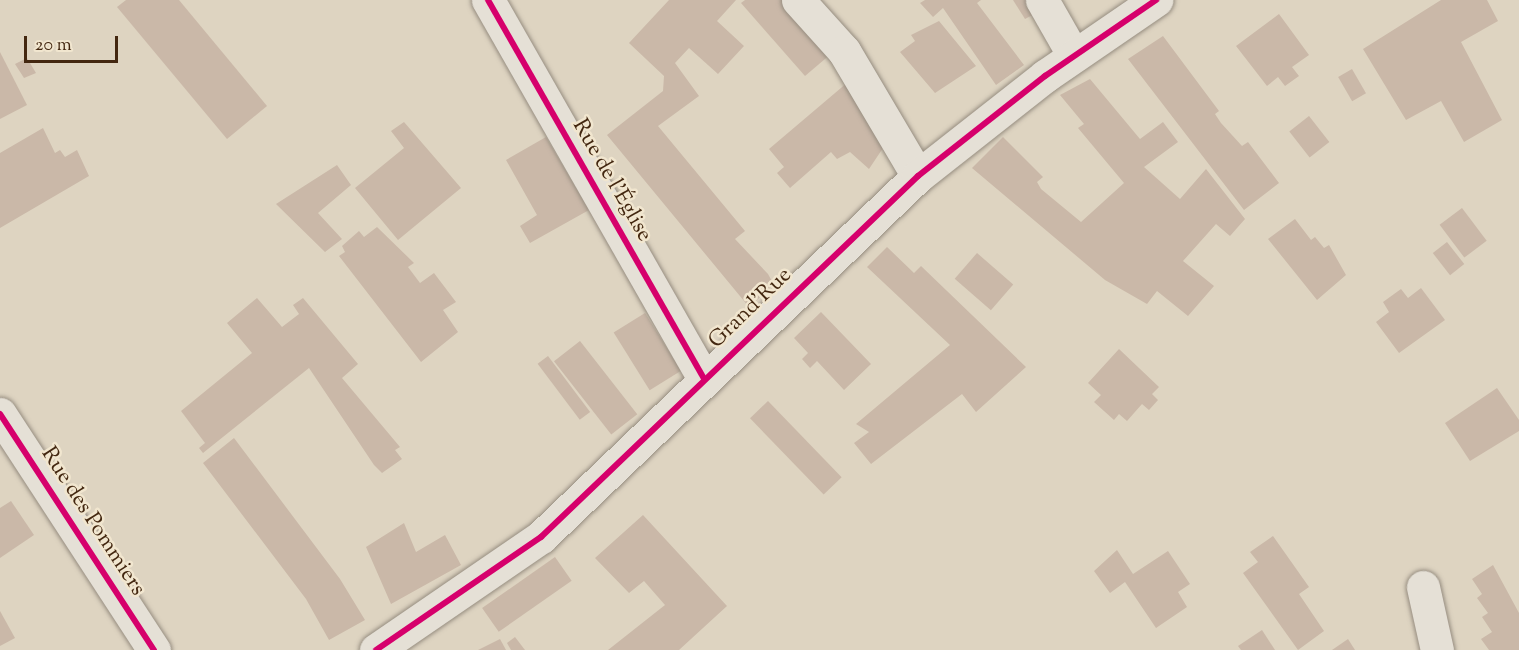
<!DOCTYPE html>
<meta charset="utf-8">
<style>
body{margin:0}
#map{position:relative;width:1519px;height:650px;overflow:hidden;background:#ded4c1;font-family:"Sorts Mill Goudy",serif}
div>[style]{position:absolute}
.building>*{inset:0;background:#cab8a8;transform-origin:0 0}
.roads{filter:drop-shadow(0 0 2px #968d80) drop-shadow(0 0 2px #968d80)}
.minor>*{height:33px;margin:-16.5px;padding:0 16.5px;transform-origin:16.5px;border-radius:16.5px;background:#e5e0d6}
.cycleway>*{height:6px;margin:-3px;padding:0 3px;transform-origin:3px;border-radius:3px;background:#d6006c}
span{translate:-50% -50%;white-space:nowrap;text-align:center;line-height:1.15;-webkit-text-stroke:5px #f1e6cf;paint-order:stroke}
.street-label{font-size:22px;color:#432710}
.scale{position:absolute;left:24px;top:36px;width:94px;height:27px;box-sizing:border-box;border:3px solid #432710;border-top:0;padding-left:8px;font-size:18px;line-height:21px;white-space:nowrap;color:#432710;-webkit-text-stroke:4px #f1e6cf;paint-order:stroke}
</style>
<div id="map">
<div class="building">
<i style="clip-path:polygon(126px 0,179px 0,267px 106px,227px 139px,117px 7px)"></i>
<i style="clip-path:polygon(669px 0,736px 0,717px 21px,744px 46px,718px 74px,689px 48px,675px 63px,699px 96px,658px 126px,745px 231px,735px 239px,768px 274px,774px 285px,749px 307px,607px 135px,663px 91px,664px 76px,629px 43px)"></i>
<i style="clip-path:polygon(745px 0,786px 0,832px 53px,805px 76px,741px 3px)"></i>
<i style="clip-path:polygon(925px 0,981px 0,977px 3px,1024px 65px,996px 85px,943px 8px,933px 17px,920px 3px)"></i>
<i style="clip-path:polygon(1013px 0,1028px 0,1036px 13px,1025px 19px)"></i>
<i style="clip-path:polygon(1441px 0,1487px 0,1498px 21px,1461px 42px,1502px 120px,1464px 142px,1441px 101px,1406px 120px,1363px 49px)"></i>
<i style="clip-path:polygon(1279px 14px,1309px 55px,1292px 67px,1299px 76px,1285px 86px,1278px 77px,1267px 86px,1236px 46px)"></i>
<i style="clip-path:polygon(939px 21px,976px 66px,935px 93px,900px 52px,915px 41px,911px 35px)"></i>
<i style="clip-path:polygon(1163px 36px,1219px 111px,1215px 114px,1221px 123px,1242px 146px,1248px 142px,1279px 183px,1244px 210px,1128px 59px)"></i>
<i style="clip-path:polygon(0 52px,27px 105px,0 119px)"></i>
<i style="clip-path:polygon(27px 58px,36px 73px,24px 78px,15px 64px)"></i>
<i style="left:1352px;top:69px;width:28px;height:16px;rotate:60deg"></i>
<i style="clip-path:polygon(1090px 79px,1140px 139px,1163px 122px,1178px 142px,1144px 167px,1180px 199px,1206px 169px,1245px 219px,1230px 236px,1216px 224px,1183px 261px,1214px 286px,1188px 316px,1157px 291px,1147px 304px,1105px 280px,972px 168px,1003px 137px,1043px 177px,1037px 182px,1041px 189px,1081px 222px,1124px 183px,1078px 128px,1084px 124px,1060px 95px)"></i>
<i style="clip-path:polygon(848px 82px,887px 142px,869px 169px,850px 152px,837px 159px,831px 152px,790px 188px,777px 173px,784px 167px,769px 149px)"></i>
<i style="left:1309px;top:116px;width:33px;height:25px;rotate:52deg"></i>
<i style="clip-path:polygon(404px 122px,461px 188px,398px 240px,355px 188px,404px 148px,391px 131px)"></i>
<i style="clip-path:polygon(43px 128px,55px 153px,60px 150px,65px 157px,77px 150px,89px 176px,0 228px,0 153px)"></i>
<i style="clip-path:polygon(546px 137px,589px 210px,530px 243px,520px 226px,537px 215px,506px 160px)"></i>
<i style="clip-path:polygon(337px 165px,351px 185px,318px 213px,342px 239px,325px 252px,276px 204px)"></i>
<i style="left:1462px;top:208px;width:41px;height:28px;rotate:53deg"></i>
<i style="clip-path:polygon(1295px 219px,1311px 240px,1315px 237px,1324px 248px,1329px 245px,1346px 275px,1317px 300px,1268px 239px)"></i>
<i style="clip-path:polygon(377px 227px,414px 263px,408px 267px,420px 283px,434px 273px,456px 302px,443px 310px,458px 332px,421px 362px,339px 256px,345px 252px,342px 246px,359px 231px,364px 237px)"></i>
<i style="left:1447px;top:242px;width:28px;height:18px;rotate:52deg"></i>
<i style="clip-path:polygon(887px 247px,914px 273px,921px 266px,1026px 367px,976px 412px,962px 394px,871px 464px,854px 443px,869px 432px,856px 424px,950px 345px,867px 267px)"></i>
<i style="left:977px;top:253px;width:48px;height:34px;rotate:41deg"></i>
<i style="clip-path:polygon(1421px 288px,1445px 320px,1399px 353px,1376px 322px,1389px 312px,1383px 302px,1401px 289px,1408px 298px)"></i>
<i style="clip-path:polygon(257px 298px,282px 327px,299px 314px,293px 305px,303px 298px,358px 364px,342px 378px,400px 447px,395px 450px,402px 459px,382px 473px,374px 465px,309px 368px,203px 453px,199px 448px,205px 443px,181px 411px,252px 353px,227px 323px)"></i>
<i style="clip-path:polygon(821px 312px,871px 364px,844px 390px,817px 361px,810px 368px,802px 359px,808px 353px,794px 338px)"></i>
<i style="left:645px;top:313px;width:68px;height:37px;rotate:58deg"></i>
<i style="left:580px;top:341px;width:93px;height:33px;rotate:52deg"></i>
<i style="clip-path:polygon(1119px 349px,1159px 387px,1152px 394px,1158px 400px,1149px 410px,1142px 404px,1127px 421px,1119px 414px,1114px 420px,1094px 402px,1101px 395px,1088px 383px)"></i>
<i style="left:548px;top:356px;width:70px;height:13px;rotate:53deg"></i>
<i style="clip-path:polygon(1497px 388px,1519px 420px,1519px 431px,1470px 461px,1445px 423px)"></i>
<i style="left:768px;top:401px;width:106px;height:25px;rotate:46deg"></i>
<i style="clip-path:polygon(234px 438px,340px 579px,365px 620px,329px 640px,306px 599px,203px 463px)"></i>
<i style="clip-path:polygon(11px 501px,34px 535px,0 558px,0 508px)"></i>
<i style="clip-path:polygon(643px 515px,727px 606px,679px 650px,608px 650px,665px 605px,644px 581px,629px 593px,595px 558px)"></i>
<i style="clip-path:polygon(404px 523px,416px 552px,445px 535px,461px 565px,391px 604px,366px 547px)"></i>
<i style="clip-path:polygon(1273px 536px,1309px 587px,1299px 594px,1324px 631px,1298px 650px,1243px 573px,1258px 562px,1250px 552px)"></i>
<i style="clip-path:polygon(1117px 550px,1133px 574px,1168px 551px,1190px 584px,1178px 592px,1187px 607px,1156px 628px,1125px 582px,1110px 593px,1094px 571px)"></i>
<i style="left:555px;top:557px;width:29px;height:89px;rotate:55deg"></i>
<i style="clip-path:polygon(1493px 565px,1519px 613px,1519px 650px,1489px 650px,1481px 639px,1492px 632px,1482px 617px,1488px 613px,1477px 598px,1482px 594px,1472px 579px)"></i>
<i style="clip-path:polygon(0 611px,15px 638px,0 646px)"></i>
<i style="clip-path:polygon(1262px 630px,1275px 650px,1241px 650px,1238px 646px)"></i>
<i style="clip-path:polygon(515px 637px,525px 650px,511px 650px,507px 643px)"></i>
<i style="clip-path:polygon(500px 639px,506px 650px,478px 650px)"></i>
<i style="clip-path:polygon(1348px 639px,1355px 650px,1332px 650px)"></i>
</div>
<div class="roads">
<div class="minor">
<i style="left:488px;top:0;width:436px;rotate:60.3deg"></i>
<i style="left:798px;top:0;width:69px;rotate:48deg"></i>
<i style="left:844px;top:51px;width:145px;rotate:59.4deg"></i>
<i style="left:1042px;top:0;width:64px;rotate:60.3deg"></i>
<i style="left:0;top:414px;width:282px;rotate:56.9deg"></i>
<i style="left:1423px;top:587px;width:65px;rotate:77.5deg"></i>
<i style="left:376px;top:650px;width:200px;rotate:-34.4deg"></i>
<i style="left:541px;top:537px;width:522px;rotate:-43.76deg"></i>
<i style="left:918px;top:176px;width:162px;rotate:-38.2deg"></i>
<i style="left:1045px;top:76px;width:135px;rotate:-34.4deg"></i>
</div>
</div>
<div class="cycleway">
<i style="left:488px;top:0;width:436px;rotate:60.3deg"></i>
<i style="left:0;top:414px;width:282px;rotate:56.9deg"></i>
<i style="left:376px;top:650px;width:200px;rotate:-34.4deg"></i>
<i style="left:541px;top:537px;width:522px;rotate:-43.76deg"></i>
<i style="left:918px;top:176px;width:162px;rotate:-38.2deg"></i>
<i style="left:1045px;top:76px;width:135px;rotate:-34.4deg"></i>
</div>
<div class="street-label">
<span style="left:611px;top:181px;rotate:60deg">Rue de l'Église</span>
<span style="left:751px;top:309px;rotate:-44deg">Grand'Rue</span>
<span style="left:92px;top:522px;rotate:57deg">Rue des Pommiers</span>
</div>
<div class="scale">20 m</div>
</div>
